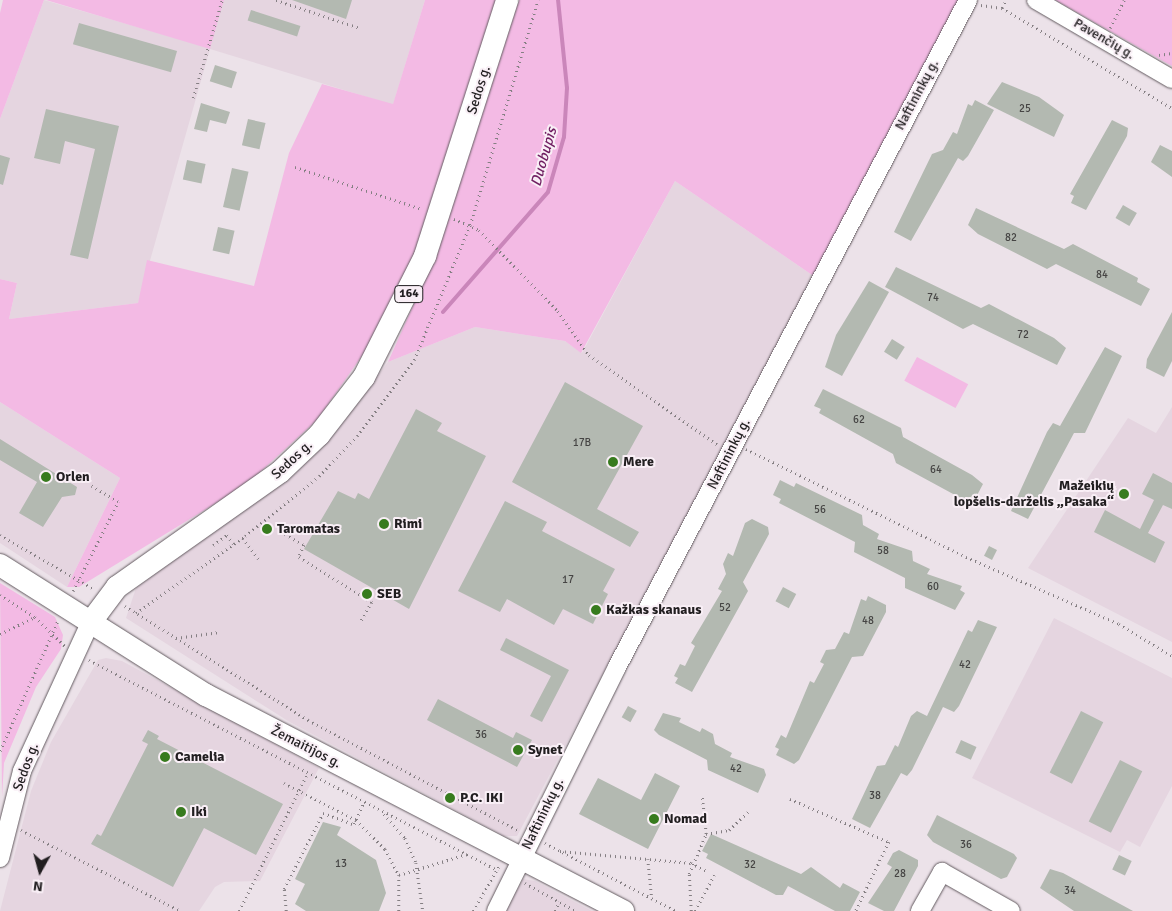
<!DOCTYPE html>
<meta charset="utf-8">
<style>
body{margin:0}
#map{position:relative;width:1172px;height:911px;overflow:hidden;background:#ece2e9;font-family:Signika,sans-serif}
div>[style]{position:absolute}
.built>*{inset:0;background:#e5d5e0}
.green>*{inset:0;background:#f3bae4;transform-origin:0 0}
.stream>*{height:4px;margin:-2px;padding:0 2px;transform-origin:2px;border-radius:2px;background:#ca86ba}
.building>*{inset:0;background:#b3b9b1;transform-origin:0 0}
.path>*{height:2.5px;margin-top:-1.25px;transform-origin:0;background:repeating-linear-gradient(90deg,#857f83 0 1px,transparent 0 5px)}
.roads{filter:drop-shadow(0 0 1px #635b60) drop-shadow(0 0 1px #635b60)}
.minor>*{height:18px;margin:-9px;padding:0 9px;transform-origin:9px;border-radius:9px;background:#fff}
.major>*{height:22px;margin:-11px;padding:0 11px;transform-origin:11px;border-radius:11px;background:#fff}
.dots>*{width:14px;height:14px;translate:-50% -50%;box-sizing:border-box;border:2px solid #f9eff6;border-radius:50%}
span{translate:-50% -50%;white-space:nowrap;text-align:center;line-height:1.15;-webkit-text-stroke:4px #f9eff6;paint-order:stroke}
.number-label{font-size:11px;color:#464544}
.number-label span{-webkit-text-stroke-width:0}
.shield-label span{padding:1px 4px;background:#f9eff6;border:1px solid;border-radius:4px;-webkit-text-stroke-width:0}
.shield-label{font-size:12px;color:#211e20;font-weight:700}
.street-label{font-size:14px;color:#211e20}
.poi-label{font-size:14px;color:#211e20;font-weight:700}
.left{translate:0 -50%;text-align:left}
.right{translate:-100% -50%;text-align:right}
.water-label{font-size:15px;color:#701f62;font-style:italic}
.north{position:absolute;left:15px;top:846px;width:50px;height:50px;-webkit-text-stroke:4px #f9eff6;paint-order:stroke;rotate:187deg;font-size:14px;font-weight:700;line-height:20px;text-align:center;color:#211e20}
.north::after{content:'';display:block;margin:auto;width:18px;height:22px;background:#211e20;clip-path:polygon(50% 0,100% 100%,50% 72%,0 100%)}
</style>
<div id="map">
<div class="built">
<i style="clip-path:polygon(44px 0,210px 48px,224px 0,425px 0,393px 105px,210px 49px,138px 303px,9px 319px,17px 283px,0 279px,0 119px)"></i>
<i style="clip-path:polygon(675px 181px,815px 277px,517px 836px,504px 836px,288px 721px,126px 618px,136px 588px,330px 439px,388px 362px,475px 327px,565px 341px,582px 353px)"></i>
<i style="clip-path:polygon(0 402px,120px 478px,67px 587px,0 543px)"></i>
<i style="clip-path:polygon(1172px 407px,1172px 642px,1028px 568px,1128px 418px,1156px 433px)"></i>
<i style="clip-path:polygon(1054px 618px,1172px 678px,1172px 786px,1140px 847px,1127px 840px,1120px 852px,972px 778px)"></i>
<i style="clip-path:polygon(106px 658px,122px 661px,319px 768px,260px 881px,224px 882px,215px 887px,199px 911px,0 911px,31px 791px,51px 742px,98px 660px)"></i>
<i style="clip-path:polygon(523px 879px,535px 881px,592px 911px,504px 911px)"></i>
</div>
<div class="green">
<i style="clip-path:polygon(3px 0,44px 0,0 119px,0 13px)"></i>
<i style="clip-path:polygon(46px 0,224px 0,210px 49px)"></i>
<i style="clip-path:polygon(425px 0,496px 0,421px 244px,380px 330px,317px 420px,247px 484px,79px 587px,67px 587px,120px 478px,0 402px,0 279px,17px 283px,9px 319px,138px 303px,147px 260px,254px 286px,289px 153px,322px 84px,393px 104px)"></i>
<i style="clip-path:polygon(519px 0,961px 0,815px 277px,675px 181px,581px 353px,565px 341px,475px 327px,388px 362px,438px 250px)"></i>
<i style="clip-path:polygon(1055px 0,1172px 0,1172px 66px)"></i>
<i style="left:917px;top:357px;width:58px;height:27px;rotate:28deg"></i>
<i style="clip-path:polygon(0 583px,55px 617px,63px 635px,61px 649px,36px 687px,4px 763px,2px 797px)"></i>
</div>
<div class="stream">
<i style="left:443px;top:312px;width:159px;rotate:-48.8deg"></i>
<i style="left:548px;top:192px;width:57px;rotate:-73.8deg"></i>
<i style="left:564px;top:137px;width:49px;rotate:-86.5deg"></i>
<i style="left:567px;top:88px;width:88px;rotate:-95.8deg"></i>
</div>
<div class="building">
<i style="clip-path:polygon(292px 0,352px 0,346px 19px)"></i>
<i style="left:251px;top:10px;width:52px;height:11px;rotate:18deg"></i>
<i style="left:79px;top:23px;width:102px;height:22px;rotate:16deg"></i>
<i style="left:215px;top:65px;width:23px;height:17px;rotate:18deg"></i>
<i style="clip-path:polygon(1002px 82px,1039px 97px,1064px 115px,1054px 137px,987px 104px)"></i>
<i style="clip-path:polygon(975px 100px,994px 110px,968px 156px,963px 161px,958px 158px,911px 241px,894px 232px,932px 154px,943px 150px,953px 132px,957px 134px,968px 104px,972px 106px)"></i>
<i style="clip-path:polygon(201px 103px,230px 112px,226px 124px,210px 120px,207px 132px,194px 129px)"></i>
<i style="clip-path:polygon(46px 109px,119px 126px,88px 259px,70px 255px,95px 149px,65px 141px,60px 164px,34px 158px)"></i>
<i style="left:248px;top:119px;width:18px;height:27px;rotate:13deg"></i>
<i style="clip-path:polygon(1112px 120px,1128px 128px,1127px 136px,1086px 210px,1071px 203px,1074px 196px,1070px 194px)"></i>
<i style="clip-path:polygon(1160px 145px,1172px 151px,1172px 177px,1151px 162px)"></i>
<i style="clip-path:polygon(0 155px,10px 158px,3px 185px,0 184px)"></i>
<i style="left:187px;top:160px;width:19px;height:20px;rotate:12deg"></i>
<i style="left:232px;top:168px;width:17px;height:40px;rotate:13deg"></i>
<i style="left:1123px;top:205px;width:16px;height:15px;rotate:30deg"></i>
<i style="clip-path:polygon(976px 208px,1064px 249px,1073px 244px,1138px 278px,1137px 282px,1150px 289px,1141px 306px,1056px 264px,1047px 269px,978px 234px,968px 225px)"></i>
<i style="left:218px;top:227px;width:17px;height:24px;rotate:13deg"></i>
<i style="clip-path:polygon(896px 267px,981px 308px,989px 304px,1054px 338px,1066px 348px,1057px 365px,973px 324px,963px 329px,885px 287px)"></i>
<i style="clip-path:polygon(869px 281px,889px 292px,842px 376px,825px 367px,836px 335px)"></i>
<i style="clip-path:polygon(1172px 312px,1172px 361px,1164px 377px,1146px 368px,1147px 359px)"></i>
<i style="left:892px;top:339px;width:15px;height:15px;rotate:32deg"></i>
<i style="clip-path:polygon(1105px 347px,1122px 356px,1085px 433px,1074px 433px,1028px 519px,1011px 511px,1047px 432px,1053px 423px,1060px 426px)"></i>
<i style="clip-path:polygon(565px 382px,643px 426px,597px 509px,639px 532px,630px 547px,512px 482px)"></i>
<i style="clip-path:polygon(823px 389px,901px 428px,903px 437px,972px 475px,983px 484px,974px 501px,966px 501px,896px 463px,893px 454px,819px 413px,821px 409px,814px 406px)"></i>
<i style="clip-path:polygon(416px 409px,442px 423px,437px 431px,486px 456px,409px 609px,304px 549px,338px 491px,355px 499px,358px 493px,369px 499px)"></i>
<i style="clip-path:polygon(0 439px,77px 487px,75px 495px,62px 497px,43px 527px,19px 513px,37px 482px,0 460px)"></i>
<i style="clip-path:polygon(1153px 473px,1172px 483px,1172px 509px,1163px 505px,1148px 533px,1165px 542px,1155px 563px,1094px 532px,1105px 510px,1140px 529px,1154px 500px,1142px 494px)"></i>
<i style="clip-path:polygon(780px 480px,794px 487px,796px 483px,862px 515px,863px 525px,879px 534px,877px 539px,912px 551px,913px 561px,930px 569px,927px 574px,962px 586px,960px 590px,965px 593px,955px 610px,905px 588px,905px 578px,854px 552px,855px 542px,779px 503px,781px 499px,773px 495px)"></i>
<i style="clip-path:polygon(505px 501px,547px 522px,542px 531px,615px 569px,603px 591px,608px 594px,593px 624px,563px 609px,554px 625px,507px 599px,500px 612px,458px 591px)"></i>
<i style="clip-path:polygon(752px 519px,768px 527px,769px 534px,743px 582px,748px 591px,692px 692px,675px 683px,678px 678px,674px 676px,680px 664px,685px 666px,695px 646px,691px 643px,722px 591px,718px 589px,726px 574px,723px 564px,728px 553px,733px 556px,745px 523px)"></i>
<i style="left:989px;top:546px;width:9px;height:11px;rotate:27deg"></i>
<i style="left:783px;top:587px;width:15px;height:16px;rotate:28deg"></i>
<i style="clip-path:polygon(868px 596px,886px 605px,886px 612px,863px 656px,852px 657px,799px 760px,794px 764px,776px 755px,779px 749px,775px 747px,781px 735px,786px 738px,810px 681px,814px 683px,824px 664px,820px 662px,826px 650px,835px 649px,844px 632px,849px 634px,861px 599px,866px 601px)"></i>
<i style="clip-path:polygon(978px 620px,997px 627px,959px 706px,954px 712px,943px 707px,912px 770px,907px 776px,901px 773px,870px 828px,852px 819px,877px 766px,885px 765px,895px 745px,898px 747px,911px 716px,917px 711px,927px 716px,968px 630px,972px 632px)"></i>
<i style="clip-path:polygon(506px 638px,569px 670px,542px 722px,530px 716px,551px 676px,500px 650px)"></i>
<i style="clip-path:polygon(438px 699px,513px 738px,516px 732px,532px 740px,517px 767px,427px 720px)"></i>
<i style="left:628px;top:706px;width:10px;height:13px;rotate:29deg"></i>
<i style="left:1081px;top:711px;width:25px;height:69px;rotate:27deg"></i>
<i style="clip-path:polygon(663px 713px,681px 718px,679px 722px,700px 732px,702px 728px,713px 734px,715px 744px,732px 753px,730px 757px,764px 769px,766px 775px,758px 793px,708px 770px,707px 760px,659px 735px,654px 730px)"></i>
<i style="clip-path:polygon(148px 730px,159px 736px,157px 739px,283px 804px,256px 855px,204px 828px,173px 887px,91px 844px,97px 834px,101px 836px,148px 744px,142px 741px)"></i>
<i style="left:961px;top:740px;width:17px;height:14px;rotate:24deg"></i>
<i style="left:1120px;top:760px;width:25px;height:69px;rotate:27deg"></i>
<i style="clip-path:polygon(655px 773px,680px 786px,648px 849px,579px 814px,598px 778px,641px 800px)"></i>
<i style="clip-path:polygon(937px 815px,1014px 854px,1017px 858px,1007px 877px,1001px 879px,933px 842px,927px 835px)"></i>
<i style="clip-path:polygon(323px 822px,341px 827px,337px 835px,376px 860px,386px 893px,379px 911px,306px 911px,295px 904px,305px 884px,295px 879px)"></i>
<i style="clip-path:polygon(711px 834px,801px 874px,811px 867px,840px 888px,843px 883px,860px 892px,850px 911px,835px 911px,788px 886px,783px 895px,776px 895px,706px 858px,708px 854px,702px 851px)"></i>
<i style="clip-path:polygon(899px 850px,918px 860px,918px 866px,894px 911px,884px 911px,868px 903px,892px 867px,887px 864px,893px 853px)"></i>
<i style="left:1119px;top:855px;width:14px;height:16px;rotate:25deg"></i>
<i style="clip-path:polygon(1050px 869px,1063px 873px,1133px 911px,1074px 911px,1040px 888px)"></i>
</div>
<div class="path">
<i style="left:276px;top:0;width:89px;rotate:18.4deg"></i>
<i style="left:981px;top:5px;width:21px;rotate:8deg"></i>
<i style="left:1002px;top:8px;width:197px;rotate:30.5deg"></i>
<i style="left:1002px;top:8px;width:9px;rotate:-63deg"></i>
<i style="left:1110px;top:28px;width:31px;rotate:-63deg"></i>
<i style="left:1159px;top:55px;width:13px;rotate:-9deg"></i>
<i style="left:193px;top:98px;width:102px;rotate:-73.5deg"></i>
<i style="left:295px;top:167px;width:134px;rotate:18.3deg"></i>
<i style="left:454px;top:219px;width:27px;rotate:24deg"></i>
<i style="left:479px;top:230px;width:113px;rotate:45.7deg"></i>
<i style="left:558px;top:311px;width:54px;rotate:54.8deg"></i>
<i style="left:589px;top:355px;width:157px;rotate:34.9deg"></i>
<i style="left:746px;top:449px;width:245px;rotate:26.1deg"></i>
<i style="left:966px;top:557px;width:167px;rotate:23.6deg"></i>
<i style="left:1119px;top:624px;width:62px;rotate:31.1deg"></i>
<i style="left:285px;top:534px;width:22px;rotate:30deg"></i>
<i style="left:304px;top:545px;width:13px;rotate:113deg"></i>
<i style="left:299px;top:557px;width:86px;rotate:31.7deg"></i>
<i style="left:372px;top:602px;width:22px;rotate:120deg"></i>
<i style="left:0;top:535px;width:108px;rotate:29.9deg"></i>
<i style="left:243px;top:538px;width:26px;rotate:53deg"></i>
<i style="left:213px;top:545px;width:17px;rotate:-36deg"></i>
<i style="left:227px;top:535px;width:11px;rotate:52deg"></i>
<i style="left:73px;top:591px;width:100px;rotate:-63.2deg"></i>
<i style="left:118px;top:502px;width:31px;rotate:-149deg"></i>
<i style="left:0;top:595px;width:41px;rotate:32.2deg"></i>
<i style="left:35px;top:617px;width:42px;rotate:44deg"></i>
<i style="left:125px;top:606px;width:216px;rotate:31.9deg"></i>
<i style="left:308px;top:720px;width:238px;rotate:27.7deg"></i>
<i style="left:136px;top:613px;width:133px;rotate:-35.2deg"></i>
<i style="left:245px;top:536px;width:95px;rotate:-39deg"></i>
<i style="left:319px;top:476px;width:55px;rotate:-46.5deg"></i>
<i style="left:357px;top:436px;width:95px;rotate:-53.1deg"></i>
<i style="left:414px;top:360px;width:146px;rotate:-67.5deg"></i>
<i style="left:470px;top:225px;width:235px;rotate:-73.2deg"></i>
<i style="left:0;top:634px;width:39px;rotate:-26deg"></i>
<i style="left:176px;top:638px;width:44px;rotate:-7.8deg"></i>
<i style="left:89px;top:660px;width:460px;rotate:27.2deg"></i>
<i style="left:0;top:751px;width:143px;rotate:-66.1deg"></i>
<i style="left:284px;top:783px;width:81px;rotate:27.2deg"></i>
<i style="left:356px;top:820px;width:41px;rotate:45deg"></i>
<i style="left:385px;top:849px;width:30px;rotate:62deg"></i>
<i style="left:399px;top:875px;width:36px;rotate:90deg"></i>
<i style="left:790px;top:799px;width:108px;rotate:23.5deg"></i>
<i style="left:889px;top:842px;width:76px;rotate:115.6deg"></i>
<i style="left:384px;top:814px;width:32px;rotate:49deg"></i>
<i style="left:405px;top:838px;width:27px;rotate:66deg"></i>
<i style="left:416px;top:863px;width:49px;rotate:81.7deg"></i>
<i style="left:21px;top:830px;width:179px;rotate:26.9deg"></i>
<i style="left:706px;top:834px;width:23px;rotate:-10deg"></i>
<i style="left:729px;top:830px;width:28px;rotate:-44deg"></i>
<i style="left:545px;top:843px;width:148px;rotate:27.4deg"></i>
<i style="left:560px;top:851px;width:132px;rotate:5.2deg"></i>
<i style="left:691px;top:863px;width:18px;rotate:27deg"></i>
<i style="left:648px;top:859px;width:40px;rotate:84.3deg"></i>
<i style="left:399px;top:875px;width:71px;rotate:-17.2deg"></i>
<i style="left:525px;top:883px;width:58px;rotate:28.8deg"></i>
<i style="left:239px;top:911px;width:153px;rotate:-63.6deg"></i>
<i style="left:286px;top:911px;width:22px;rotate:-95deg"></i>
<i style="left:284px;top:889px;width:85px;rotate:-62.8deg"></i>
<i style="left:323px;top:813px;width:33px;rotate:20deg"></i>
<i style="left:354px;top:824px;width:24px;rotate:-66deg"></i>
<i style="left:473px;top:911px;width:52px;rotate:-60deg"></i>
<i style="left:555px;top:911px;width:10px;rotate:-66deg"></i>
<i style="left:691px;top:911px;width:37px;rotate:-93deg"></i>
<i style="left:689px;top:874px;width:43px;rotate:-67deg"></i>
<i style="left:706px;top:834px;width:37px;rotate:-96deg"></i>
<i style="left:695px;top:911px;width:41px;rotate:-62.2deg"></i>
</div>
<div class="roads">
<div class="minor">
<i style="left:1036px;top:0;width:157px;rotate:30.2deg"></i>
<i style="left:0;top:858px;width:90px;rotate:-75.8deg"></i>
<i style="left:22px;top:771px;width:163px;rotate:-65.3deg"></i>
<i style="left:496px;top:911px;width:272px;rotate:-63.6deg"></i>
<i style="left:617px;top:667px;width:754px;rotate:-62.24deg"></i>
<i style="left:920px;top:911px;width:45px;rotate:-60.6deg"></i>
<i style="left:942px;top:872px;width:79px;rotate:29.5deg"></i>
</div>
<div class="major">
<i style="left:0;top:565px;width:244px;rotate:32.3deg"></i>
<i style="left:206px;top:695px;width:470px;rotate:27.4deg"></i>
<i style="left:90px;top:623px;width:45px;rotate:-53.1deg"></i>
<i style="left:117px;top:587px;width:199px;rotate:-35.2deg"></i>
<i style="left:280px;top:472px;width:54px;rotate:-43.5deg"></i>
<i style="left:319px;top:435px;width:73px;rotate:-52.2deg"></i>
<i style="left:364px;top:377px;width:136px;rotate:-63.2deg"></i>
<i style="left:425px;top:256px;width:269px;rotate:-72.2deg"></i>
</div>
</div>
<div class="dots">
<i style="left:613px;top:462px;background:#377b1e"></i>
<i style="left:46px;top:477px;background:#377b1e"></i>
<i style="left:1124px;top:494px;background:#377b1e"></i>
<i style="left:384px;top:524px;background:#377b1e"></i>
<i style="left:267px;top:529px;background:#377b1e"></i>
<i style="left:367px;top:594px;background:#377b1e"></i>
<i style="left:596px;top:610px;background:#377b1e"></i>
<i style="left:518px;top:750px;background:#377b1e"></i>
<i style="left:165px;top:757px;background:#377b1e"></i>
<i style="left:450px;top:798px;background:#377b1e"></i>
<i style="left:181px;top:812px;background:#377b1e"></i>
<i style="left:654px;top:819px;background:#377b1e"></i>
</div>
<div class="number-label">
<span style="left:1025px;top:109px">25</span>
<span style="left:1011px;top:238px">82</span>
<span style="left:1102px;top:275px">84</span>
<span style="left:933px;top:298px">74</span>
<span style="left:1023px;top:335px">72</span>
<span style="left:859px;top:420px">62</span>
<span style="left:582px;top:443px">17B</span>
<span style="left:936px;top:470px">64</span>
<span style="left:820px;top:510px">56</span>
<span style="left:883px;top:551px">58</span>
<span style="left:568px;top:580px">17</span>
<span style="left:933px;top:587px">60</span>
<span style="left:725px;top:608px">52</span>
<span style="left:868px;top:621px">48</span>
<span style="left:965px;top:665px">42</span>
<span style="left:481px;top:735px">36</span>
<span style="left:736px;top:769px">42</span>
<span style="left:875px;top:796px">38</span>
<span style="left:966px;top:845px">36</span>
<span style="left:341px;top:864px">13</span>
<span style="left:750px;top:865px">32</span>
<span style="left:900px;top:874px">28</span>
<span style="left:1070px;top:891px">34</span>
</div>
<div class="shield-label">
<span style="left:409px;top:294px">164</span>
</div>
<div class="street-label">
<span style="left:1104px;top:39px;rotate:30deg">Pavenčių g.</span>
<span style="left:479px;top:90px;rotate:-73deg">Sedos g.</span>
<span style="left:917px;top:95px;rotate:-62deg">Naftininkų g.</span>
<span style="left:729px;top:454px;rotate:-63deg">Naftininkų g.</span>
<span style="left:292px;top:460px;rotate:-43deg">Sedos g.</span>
<span style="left:306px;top:747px;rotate:27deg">Žemaitijos g.</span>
<span style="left:26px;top:767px;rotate:-70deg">Sedos g.</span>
<span style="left:543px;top:814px;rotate:-64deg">Naftininkų g.</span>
</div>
<div class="poi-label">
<span class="left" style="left:623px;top:462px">Mere</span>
<span class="left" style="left:56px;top:477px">Orlen</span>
<span class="right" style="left:1114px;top:494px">Mažeikių<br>lopšelis-darželis „Pasaka“</span>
<span class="left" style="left:394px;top:524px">Rimi</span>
<span class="left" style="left:277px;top:529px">Taromatas</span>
<span class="left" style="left:377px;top:594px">SEB</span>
<span class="left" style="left:606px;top:610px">Kažkas skanaus</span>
<span class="left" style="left:528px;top:750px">Synet</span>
<span class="left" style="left:175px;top:757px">Camelia</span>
<span class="left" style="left:460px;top:798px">P.C. IKI</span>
<span class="left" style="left:191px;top:812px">Iki</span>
<span class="left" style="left:664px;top:819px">Nomad</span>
</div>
<div class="water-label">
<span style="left:544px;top:157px;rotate:-74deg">Duobupis</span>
</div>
<div class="north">N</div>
</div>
